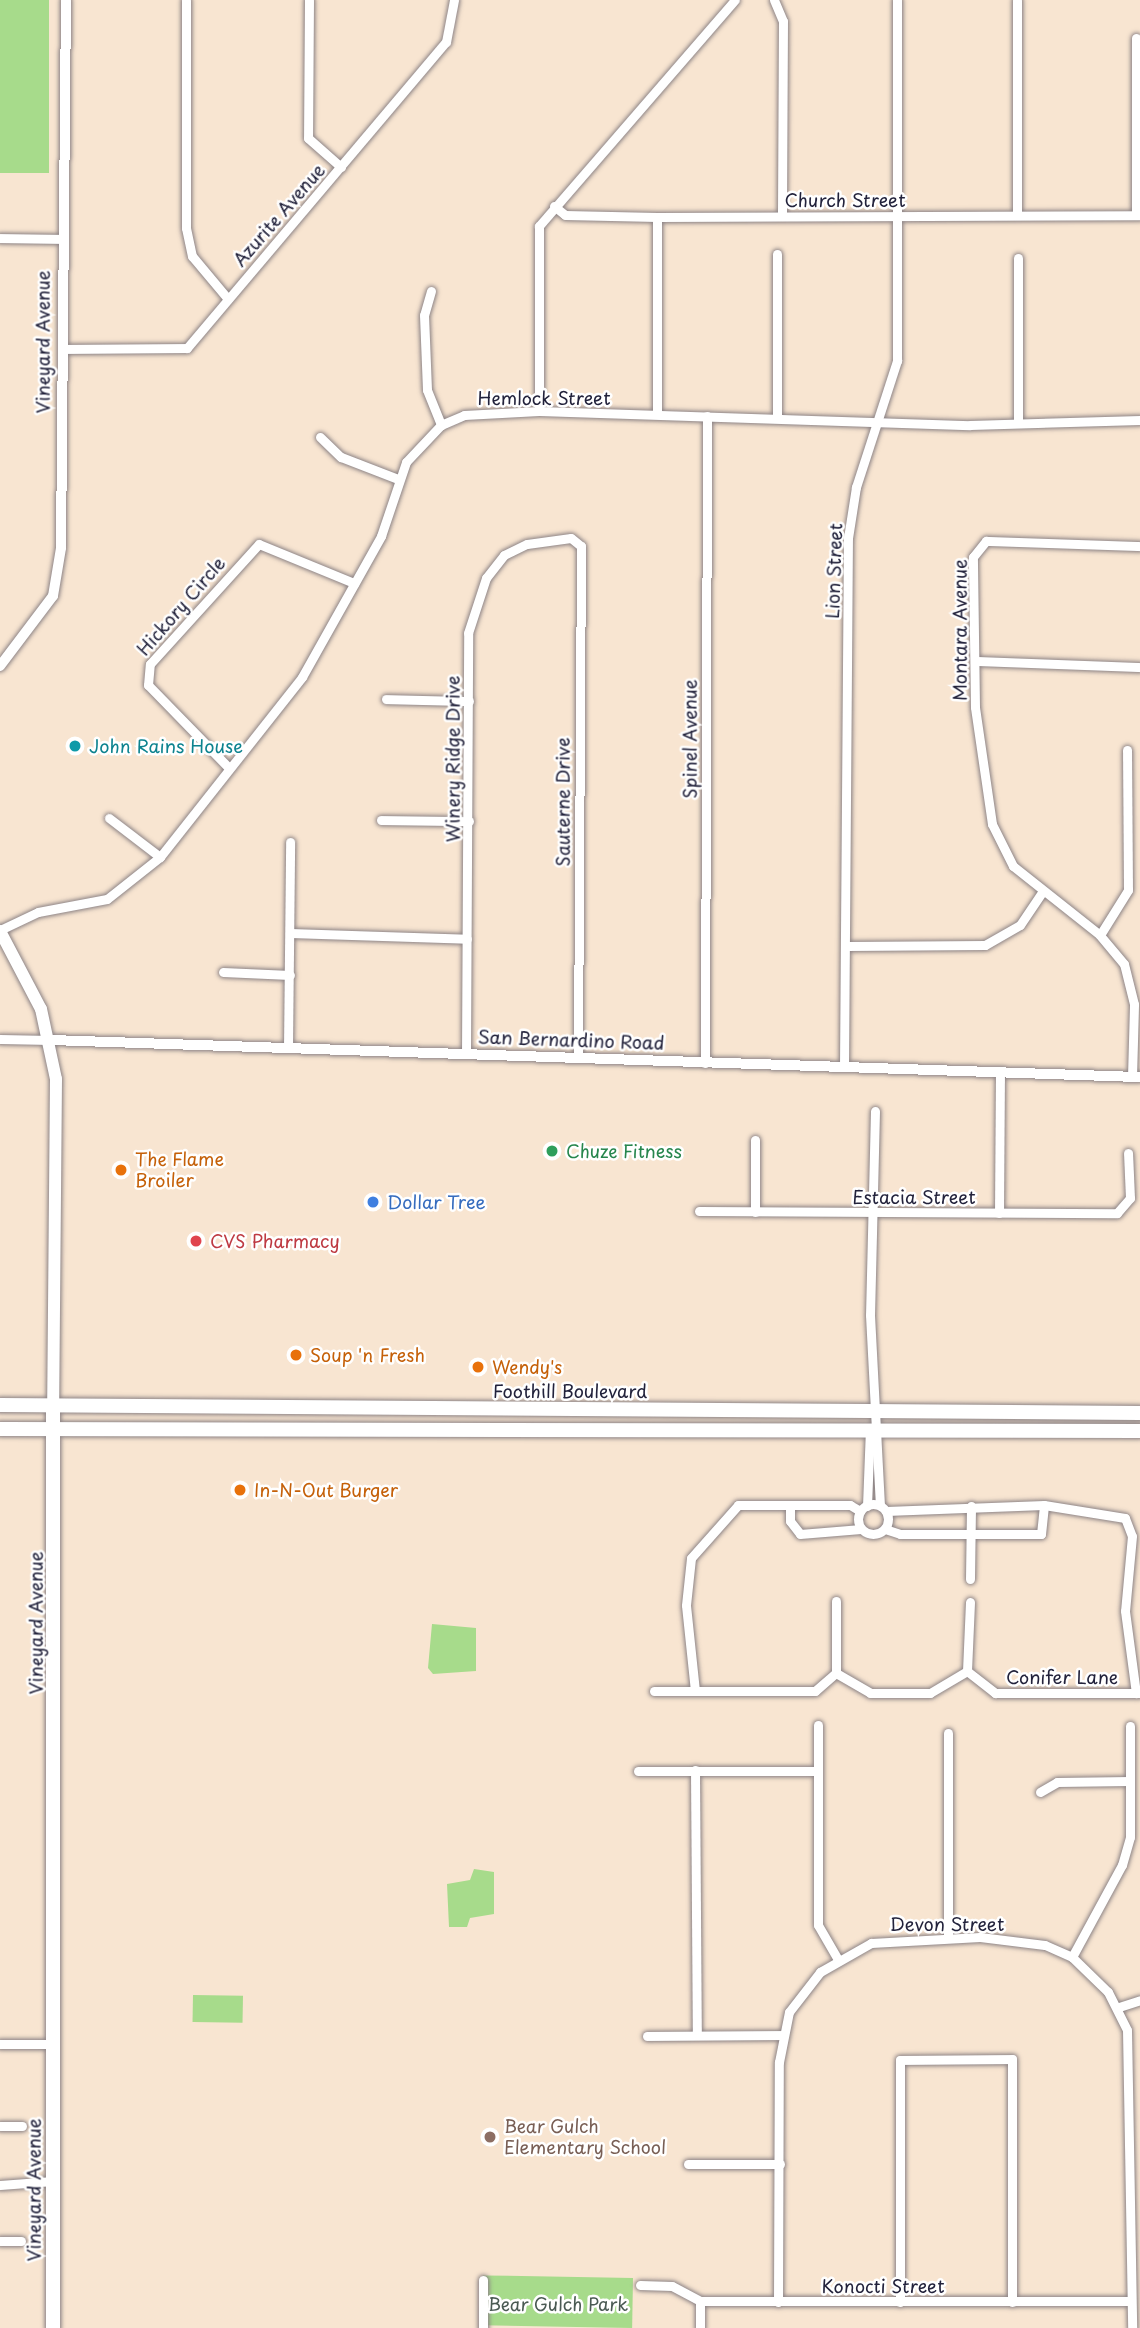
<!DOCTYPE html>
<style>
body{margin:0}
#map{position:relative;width:1140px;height:2328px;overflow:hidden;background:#f8e5d1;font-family:"Playpen Sans",sans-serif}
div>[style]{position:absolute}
.green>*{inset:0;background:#a7db8b;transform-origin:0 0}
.roads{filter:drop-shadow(0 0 2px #8d8486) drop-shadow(0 0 2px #8d8486)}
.minor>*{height:9px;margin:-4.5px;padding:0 4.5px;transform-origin:4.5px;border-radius:4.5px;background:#fff}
.minor>.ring{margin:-4.5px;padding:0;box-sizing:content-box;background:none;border:9px solid #fff;border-radius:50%}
.tertiary>*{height:10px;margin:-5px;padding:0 5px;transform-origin:5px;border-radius:5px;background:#fff}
.secondary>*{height:12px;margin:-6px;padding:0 6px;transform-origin:6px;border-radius:6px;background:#fff}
.primary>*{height:14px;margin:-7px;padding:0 7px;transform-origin:7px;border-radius:7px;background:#fff}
.dots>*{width:19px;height:19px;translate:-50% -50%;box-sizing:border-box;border:4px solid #fff;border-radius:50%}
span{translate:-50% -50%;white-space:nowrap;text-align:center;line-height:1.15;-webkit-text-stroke:5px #fff;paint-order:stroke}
.street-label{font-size:18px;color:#22223b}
.culture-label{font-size:18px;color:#0d838f}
.left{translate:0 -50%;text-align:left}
.leisure-label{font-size:18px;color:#27864d}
.food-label{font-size:18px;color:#c56008}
.shop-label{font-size:18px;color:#366cbe}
.health-label{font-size:18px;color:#be3a42}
.education-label{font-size:18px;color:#785e54}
.park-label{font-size:18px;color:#4a5a53}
</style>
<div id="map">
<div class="green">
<i style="left:0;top:0;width:49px;height:173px"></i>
<i style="clip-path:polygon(432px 1624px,476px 1628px,476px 1671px,433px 1674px,428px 1668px)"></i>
<i style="clip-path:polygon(474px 1869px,494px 1872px,494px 1914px,470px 1918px,467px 1927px,449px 1927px,447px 1884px,470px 1880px)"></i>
<i style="left:193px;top:1995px;width:50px;height:27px;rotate:1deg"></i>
<i style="left:633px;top:2278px;width:50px;height:150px;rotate:91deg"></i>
</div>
<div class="roads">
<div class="minor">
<i style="left:186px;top:0;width:228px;rotate:90deg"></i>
<i style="left:186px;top:228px;width:29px;rotate:78deg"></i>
<i style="left:192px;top:256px;width:56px;rotate:50.1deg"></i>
<i style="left:309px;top:0;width:138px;rotate:90.4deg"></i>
<i style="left:308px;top:138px;width:44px;rotate:41.3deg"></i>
<i style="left:774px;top:0;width:23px;rotate:67deg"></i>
<i style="left:783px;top:21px;width:195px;rotate:90.3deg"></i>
<i style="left:1136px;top:38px;width:177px;rotate:90deg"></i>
<i style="left:554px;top:206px;width:14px;rotate:39deg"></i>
<i style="left:565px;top:215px;width:92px;rotate:1.2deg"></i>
<i style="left:657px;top:217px;width:483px;rotate:-0.2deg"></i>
<i style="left:1017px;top:215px;width:215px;rotate:-90deg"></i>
<i style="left:657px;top:217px;width:197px;rotate:90deg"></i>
<i style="left:0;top:238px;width:63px;rotate:0.9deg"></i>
<i style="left:777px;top:254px;width:163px;rotate:90deg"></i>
<i style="left:1018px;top:258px;width:163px;rotate:90deg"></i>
<i style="left:431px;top:291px;width:25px;rotate:106deg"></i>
<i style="left:424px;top:315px;width:75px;rotate:87.7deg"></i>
<i style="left:427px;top:390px;width:38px;rotate:68deg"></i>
<i style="left:63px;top:349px;width:124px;rotate:-0.5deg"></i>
<i style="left:187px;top:348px;width:401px;rotate:-49.8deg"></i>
<i style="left:446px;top:42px;width:43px;rotate:-79.2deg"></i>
<i style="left:539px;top:411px;width:185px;rotate:-90deg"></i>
<i style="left:539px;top:226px;width:299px;rotate:-49.1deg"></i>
<i style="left:320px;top:437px;width:29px;rotate:44deg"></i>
<i style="left:341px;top:457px;width:61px;rotate:21.1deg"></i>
<i style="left:975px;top:661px;width:165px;rotate:2.1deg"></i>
<i style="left:386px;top:699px;width:83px;rotate:1.4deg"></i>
<i style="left:229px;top:768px;width:116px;rotate:-134.3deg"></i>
<i style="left:148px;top:685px;width:21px;rotate:-85deg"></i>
<i style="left:150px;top:664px;width:162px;rotate:-47.8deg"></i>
<i style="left:259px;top:544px;width:103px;rotate:22.3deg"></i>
<i style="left:109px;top:818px;width:64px;rotate:37.4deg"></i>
<i style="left:381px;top:820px;width:88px;rotate:0.7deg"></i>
<i style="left:0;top:930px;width:42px;rotate:-25.3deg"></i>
<i style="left:38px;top:912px;width:70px;rotate:-10.7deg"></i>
<i style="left:107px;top:899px;width:68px;rotate:-38.4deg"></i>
<i style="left:160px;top:857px;width:229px;rotate:-51.7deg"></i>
<i style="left:302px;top:677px;width:162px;rotate:-60.7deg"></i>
<i style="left:381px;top:536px;width:78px;rotate:-71.3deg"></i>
<i style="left:406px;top:462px;width:51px;rotate:-46.6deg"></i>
<i style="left:441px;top:425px;width:25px;rotate:-23deg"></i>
<i style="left:464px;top:415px;width:75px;rotate:-3.1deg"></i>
<i style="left:539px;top:411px;width:431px;rotate:1.9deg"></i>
<i style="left:970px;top:425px;width:170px;rotate:-1.7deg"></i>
<i style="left:290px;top:933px;width:177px;rotate:1.9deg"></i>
<i style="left:1100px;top:935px;width:53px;rotate:-58.1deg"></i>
<i style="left:1128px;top:890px;width:140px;rotate:-90.4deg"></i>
<i style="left:847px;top:946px;width:138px;rotate:-0.4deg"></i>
<i style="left:985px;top:945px;width:40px;rotate:-29.7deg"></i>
<i style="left:1020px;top:925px;width:40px;rotate:-56deg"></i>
<i style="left:223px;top:972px;width:67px;rotate:2.6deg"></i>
<i style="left:0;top:1039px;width:51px;rotate:1.1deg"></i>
<i style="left:288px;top:1048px;width:206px;rotate:-89.4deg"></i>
<i style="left:466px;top:1054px;width:421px;rotate:-89.7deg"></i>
<i style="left:468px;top:633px;width:58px;rotate:-71.9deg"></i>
<i style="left:486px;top:578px;width:29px;rotate:-52deg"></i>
<i style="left:504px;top:555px;width:25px;rotate:-26deg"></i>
<i style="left:527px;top:544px;width:44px;rotate:-7.8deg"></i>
<i style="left:571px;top:538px;width:13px;rotate:39deg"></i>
<i style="left:581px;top:546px;width:512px;rotate:90.34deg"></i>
<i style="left:705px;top:1063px;width:647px;rotate:-89.82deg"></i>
<i style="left:844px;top:1067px;width:529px;rotate:-89.57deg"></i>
<i style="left:848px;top:538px;width:52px;rotate:-81.1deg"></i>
<i style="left:856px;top:487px;width:133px;rotate:-72deg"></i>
<i style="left:897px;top:361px;width:361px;rotate:-90deg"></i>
<i style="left:1132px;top:1077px;width:73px;rotate:-88.4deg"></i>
<i style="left:1134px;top:1004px;width:41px;rotate:-104deg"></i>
<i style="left:1124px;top:964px;width:38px;rotate:-130deg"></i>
<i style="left:1100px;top:935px;width:111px;rotate:-141.6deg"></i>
<i style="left:1013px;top:866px;width:47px;rotate:-116.6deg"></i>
<i style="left:992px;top:824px;width:118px;rotate:-98.3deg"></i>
<i style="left:975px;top:707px;width:150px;rotate:-90.8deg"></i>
<i style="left:973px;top:557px;width:21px;rotate:-51deg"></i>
<i style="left:986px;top:541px;width:154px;rotate:1.9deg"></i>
<i style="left:875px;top:1111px;width:204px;rotate:91.4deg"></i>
<i style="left:870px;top:1315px;width:191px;rotate:87deg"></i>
<i style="left:755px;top:1140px;width:72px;rotate:90deg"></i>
<i style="left:699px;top:1211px;width:418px;rotate:0.3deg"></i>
<i style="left:1117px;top:1213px;width:20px;rotate:-49deg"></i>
<i style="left:1130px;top:1198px;width:45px;rotate:-92.5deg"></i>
<i style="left:999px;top:1213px;width:140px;rotate:-89.6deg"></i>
<i class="ring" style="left:858px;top:1504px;width:21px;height:21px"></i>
<i style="left:790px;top:1505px;width:16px;rotate:90deg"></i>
<i style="left:790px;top:1521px;width:16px;rotate:52deg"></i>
<i style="left:800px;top:1534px;width:61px;rotate:-4.7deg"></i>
<i style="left:867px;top:1506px;width:78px;rotate:-87.8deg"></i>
<i style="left:886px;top:1511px;width:158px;rotate:-2.2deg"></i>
<i style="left:1044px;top:1505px;width:82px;rotate:9.1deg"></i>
<i style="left:1125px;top:1518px;width:19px;rotate:69deg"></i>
<i style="left:1132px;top:1536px;width:75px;rotate:95.3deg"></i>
<i style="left:1125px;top:1611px;width:83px;rotate:82.4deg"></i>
<i style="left:885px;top:1529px;width:16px;rotate:18deg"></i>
<i style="left:900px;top:1534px;width:141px"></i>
<i style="left:1041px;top:1534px;width:29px;rotate:-84deg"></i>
<i style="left:970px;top:1579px;width:73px;rotate:-89.2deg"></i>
<i style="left:967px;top:1671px;width:69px;rotate:-87.5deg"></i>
<i style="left:836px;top:1673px;width:72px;rotate:-90deg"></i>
<i style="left:654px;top:1691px;width:161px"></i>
<i style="left:815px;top:1691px;width:28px;rotate:-41deg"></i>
<i style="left:836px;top:1673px;width:39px;rotate:30deg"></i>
<i style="left:870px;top:1693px;width:60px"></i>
<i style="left:930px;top:1693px;width:43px;rotate:-30.7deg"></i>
<i style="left:967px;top:1671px;width:36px;rotate:38deg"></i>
<i style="left:995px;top:1693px;width:145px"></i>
<i style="left:695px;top:1691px;width:86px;rotate:-96deg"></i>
<i style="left:686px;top:1605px;width:47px;rotate:-83.9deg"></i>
<i style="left:691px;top:1558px;width:71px;rotate:-48.4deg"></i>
<i style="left:738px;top:1505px;width:112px"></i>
<i style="left:850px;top:1505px;width:12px;rotate:31deg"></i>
<i style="left:818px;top:1725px;width:200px;rotate:90deg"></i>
<i style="left:818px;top:1925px;width:39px;rotate:60deg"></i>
<i style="left:948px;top:1733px;width:205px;rotate:90deg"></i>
<i style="left:695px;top:1770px;width:265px;rotate:89.6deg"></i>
<i style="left:638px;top:1771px;width:180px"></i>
<i style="left:1040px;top:1792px;width:20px;rotate:-30deg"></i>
<i style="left:1057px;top:1782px;width:73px;rotate:-0.8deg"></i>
<i style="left:1072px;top:1957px;width:105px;rotate:-61.5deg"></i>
<i style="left:1122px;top:1865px;width:29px;rotate:-74deg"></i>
<i style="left:1130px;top:1837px;width:111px;rotate:-90deg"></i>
<i style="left:1119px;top:2007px;width:22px;rotate:-18deg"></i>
<i style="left:647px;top:2036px;width:136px;rotate:-0.4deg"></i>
<i style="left:0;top:2044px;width:54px"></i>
<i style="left:0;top:2126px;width:22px"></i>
<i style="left:688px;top:2164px;width:92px"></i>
<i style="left:0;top:2185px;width:53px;rotate:-4.3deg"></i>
<i style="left:0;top:2241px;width:21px"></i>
<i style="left:640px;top:2285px;width:32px;rotate:2deg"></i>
<i style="left:672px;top:2286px;width:32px;rotate:28deg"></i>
<i style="left:700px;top:2301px;width:431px"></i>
<i style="left:700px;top:2301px;width:27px;rotate:90deg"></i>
<i style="left:778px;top:2302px;width:240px;rotate:-89.8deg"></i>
<i style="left:779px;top:2062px;width:51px;rotate:-78.7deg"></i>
<i style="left:789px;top:2012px;width:51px;rotate:-52.2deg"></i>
<i style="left:820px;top:1972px;width:59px;rotate:-29.6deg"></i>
<i style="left:871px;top:1943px;width:109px;rotate:-3.2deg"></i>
<i style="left:980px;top:1937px;width:65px;rotate:7deg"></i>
<i style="left:1045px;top:1945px;width:30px;rotate:24deg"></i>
<i style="left:1072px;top:1957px;width:50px;rotate:44.2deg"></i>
<i style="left:1108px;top:1992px;width:42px;rotate:63.4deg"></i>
<i style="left:1127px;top:2030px;width:298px;rotate:89deg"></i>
<i style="left:900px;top:2302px;width:242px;rotate:-90deg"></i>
<i style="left:900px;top:2060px;width:112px;rotate:-0.5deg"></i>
<i style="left:1012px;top:2059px;width:243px;rotate:90deg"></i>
<i style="left:483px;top:2328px;width:48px;rotate:-90deg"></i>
</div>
<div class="tertiary">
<i style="left:0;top:666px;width:88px;rotate:-52.9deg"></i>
<i style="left:53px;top:596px;width:49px;rotate:-80.5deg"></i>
<i style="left:61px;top:548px;width:548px;rotate:-89.48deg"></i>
<i style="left:51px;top:1040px;width:1090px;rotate:1.95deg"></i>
</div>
<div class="secondary">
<i style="left:0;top:931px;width:88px;rotate:62.3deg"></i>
<i style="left:41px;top:1009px;width:72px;rotate:77.9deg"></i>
<i style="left:56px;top:1079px;width:327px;rotate:90.5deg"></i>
</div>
<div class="primary">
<i style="left:0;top:1405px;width:1140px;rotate:0.4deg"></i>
<i style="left:0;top:1429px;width:1140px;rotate:0.1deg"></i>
<i style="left:53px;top:2328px;width:922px;rotate:-90deg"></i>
</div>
</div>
<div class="dots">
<i style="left:75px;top:746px;background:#0f9aa8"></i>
<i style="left:552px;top:1151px;background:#2e9e5b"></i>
<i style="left:121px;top:1170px;background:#e8710a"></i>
<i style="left:373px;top:1202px;background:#3f7fe0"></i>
<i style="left:196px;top:1241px;background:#e0444e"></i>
<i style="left:296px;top:1355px;background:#e8710a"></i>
<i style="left:478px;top:1367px;background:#e8710a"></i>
<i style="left:240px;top:1490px;background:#e8710a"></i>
<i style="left:490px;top:2137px;background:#8d6e63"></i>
</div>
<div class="street-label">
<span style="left:845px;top:200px">Church Street</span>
<span style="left:279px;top:215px;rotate:-49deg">Azurite Avenue</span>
<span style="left:43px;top:342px;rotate:-90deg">Vineyard Avenue</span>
<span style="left:544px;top:398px">Hemlock Street</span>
<span style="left:834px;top:571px;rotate:-88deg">Lion Street</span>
<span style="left:181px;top:606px;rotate:-49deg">Hickory Circle</span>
<span style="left:960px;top:630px;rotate:-90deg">Montara Avenue</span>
<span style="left:690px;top:739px;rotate:-90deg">Spinel Avenue</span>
<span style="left:453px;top:759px;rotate:-90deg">Winery Ridge Drive</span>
<span style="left:563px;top:802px;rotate:-90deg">Sauterne Drive</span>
<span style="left:571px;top:1040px;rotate:2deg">San Bernardino Road</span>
<span style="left:914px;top:1197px">Estacia Street</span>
<span style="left:570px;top:1391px">Foothill Boulevard</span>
<span style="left:36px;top:1623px;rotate:-90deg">Vineyard Avenue</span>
<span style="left:1062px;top:1677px">Conifer Lane</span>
<span style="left:947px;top:1924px">Devon Street</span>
<span style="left:34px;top:2190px;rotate:-90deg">Vineyard Avenue</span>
<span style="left:883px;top:2286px">Konocti Street</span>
</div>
<div class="culture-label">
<span class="left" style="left:89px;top:746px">John Rains House</span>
</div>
<div class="leisure-label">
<span class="left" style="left:566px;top:1151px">Chuze Fitness</span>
</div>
<div class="food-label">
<span class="left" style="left:135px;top:1170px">The Flame<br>Broiler</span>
<span class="left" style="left:310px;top:1355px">Soup 'n Fresh</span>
<span class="left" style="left:492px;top:1367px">Wendy's</span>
<span class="left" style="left:254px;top:1490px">In-N-Out Burger</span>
</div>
<div class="shop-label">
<span class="left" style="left:387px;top:1202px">Dollar Tree</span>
</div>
<div class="health-label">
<span class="left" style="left:210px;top:1241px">CVS Pharmacy</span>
</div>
<div class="education-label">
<span class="left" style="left:504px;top:2137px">Bear Gulch<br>Elementary School</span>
</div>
<div class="park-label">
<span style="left:558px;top:2304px">Bear Gulch Park</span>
</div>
</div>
